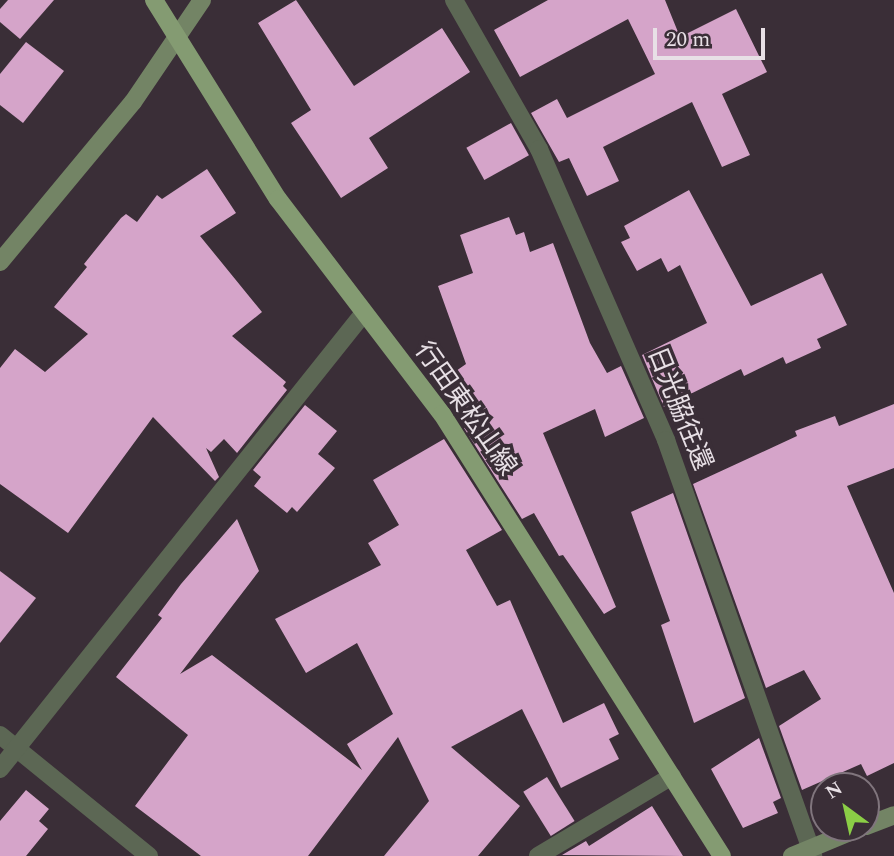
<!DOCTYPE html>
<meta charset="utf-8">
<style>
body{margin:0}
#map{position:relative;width:894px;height:856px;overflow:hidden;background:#3a2e37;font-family:Spectral,"Noto Sans JP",serif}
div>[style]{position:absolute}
.building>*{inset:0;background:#d5a4c9;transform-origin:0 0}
.street>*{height:18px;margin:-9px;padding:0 9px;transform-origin:9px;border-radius:9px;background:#5c6754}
.secondary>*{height:18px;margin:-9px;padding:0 9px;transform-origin:9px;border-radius:9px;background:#738465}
.primary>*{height:18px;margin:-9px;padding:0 9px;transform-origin:9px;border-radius:9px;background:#849b72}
span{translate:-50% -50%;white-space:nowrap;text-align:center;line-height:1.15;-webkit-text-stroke:7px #3a2e37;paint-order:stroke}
.street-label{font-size:26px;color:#e8e0e6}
.north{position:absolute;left:810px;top:772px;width:70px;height:70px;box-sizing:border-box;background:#3a2e37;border:2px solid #80757d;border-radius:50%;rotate:327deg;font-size:19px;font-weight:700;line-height:28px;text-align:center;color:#e8e0e6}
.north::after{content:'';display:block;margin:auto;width:24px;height:32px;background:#8bce46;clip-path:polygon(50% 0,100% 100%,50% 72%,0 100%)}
.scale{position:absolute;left:653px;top:28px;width:112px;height:32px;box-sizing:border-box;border:4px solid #e8e0e6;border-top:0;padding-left:9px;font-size:21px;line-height:24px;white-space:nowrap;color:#e8e0e6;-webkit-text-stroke:5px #3a2e37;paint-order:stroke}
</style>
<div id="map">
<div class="building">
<i style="clip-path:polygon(8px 0,54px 0,20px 39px,0 22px,0 9px)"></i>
<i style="clip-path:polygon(296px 0,354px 86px,442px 28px,470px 72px,369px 138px,388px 168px,341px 198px,291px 123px,311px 110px,258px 23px)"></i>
<i style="clip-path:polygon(548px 0,665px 0,680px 37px,736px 9px,767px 72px,722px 94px,750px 155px,722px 167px,692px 102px,603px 147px,619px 181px,587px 196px,569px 158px,559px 162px,531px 113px,557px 99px,567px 118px,655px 74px,628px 19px,520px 77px,494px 30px)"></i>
<i style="clip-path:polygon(26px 42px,64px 71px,23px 123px,0 105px,0 74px)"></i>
<i style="left:511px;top:123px;width:37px;height:51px;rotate:61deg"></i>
<i style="clip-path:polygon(207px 169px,236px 213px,200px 236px,262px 312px,232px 336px,286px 382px,283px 386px,287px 390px,237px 453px,224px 439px,211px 452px,206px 448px,219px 477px,215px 481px,153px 417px,68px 533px,0 484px,0 368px,15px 349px,45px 372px,88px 334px,54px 307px,87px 267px,84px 264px,121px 218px,126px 214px,137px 222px,157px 195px,162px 199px)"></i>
<i style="clip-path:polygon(689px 190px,751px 306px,822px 273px,847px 325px,817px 339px,821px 348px,786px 364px,783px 357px,744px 376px,741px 369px,664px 407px,642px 355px,707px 323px,680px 265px,668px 272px,661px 258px,637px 271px,621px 242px,630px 238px,624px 226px)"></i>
<i style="clip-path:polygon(509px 217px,516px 235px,524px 232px,530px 252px,553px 243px,590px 343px,607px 373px,621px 366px,644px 418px,605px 437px,595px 409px,543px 433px,616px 607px,604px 614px,563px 555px,559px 556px,534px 513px,522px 519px,464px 428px,475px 421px,446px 378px,466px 364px,438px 286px,473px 273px,460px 235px)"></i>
<i style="clip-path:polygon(894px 404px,894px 468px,847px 486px,894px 593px,894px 763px,867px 776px,861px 764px,802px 790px,779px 726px,821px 699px,804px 670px,766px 688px,693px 484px,797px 436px,795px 431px,835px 416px,839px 426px)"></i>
<i style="clip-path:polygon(305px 405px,337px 431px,318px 454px,335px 468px,297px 512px,292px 507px,287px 513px,254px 486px,261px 477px,253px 470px)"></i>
<i style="clip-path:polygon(444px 439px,502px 530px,466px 550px,497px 606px,510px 600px,563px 723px,604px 703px,619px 734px,609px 739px,619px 759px,561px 788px,522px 709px,451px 747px,520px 806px,478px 856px,384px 856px,429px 801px,398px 737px,308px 856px,201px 856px,135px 806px,188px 735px,116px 677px,162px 618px,158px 615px,181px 584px,237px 519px,259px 571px,180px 674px,212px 655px,362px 770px,347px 744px,393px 714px,357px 643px,306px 673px,275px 619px,381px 565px,368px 543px,399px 525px,373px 480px)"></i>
<i style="clip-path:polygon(673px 493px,745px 698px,694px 723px,661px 625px,670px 621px,631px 512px)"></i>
<i style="clip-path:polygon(0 571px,36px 598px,0 643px)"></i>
<i style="clip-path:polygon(759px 738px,781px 798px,773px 802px,778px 813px,743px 828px,711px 769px)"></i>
<i style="left:547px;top:777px;width:52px;height:28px;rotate:58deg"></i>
<i style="clip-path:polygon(26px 790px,49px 809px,39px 821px,48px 829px,26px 856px,0 856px,0 821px)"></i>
<i style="clip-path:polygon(652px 806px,683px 856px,562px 855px,586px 841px,589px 846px)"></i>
</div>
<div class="street">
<i style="left:454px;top:0;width:172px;rotate:60.3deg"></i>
<i style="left:539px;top:149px;width:318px;rotate:66.4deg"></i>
<i style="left:666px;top:440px;width:441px;rotate:70.5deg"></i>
<i style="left:0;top:735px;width:192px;rotate:39.1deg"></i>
<i style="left:0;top:769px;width:582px;rotate:-51.42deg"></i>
<i style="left:538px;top:856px;width:156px;rotate:-30.8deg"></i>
</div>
<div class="secondary">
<i style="left:0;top:262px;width:208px;rotate:-50.3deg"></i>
<i style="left:133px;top:102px;width:123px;rotate:-55.9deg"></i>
<i style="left:866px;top:826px;width:30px;rotate:-21deg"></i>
<i style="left:792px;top:856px;width:74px;rotate:-22.4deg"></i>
</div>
<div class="primary">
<i style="left:154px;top:0;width:234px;rotate:58.1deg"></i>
<i style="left:278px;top:199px;width:270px;rotate:52.7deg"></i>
<i style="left:442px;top:414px;width:523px;rotate:57.65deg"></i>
</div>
<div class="street-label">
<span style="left:465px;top:409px;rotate:55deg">行田東松山線</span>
<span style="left:679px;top:409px;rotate:68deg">日光脇往還</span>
</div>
<div class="north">N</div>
<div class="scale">20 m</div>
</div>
